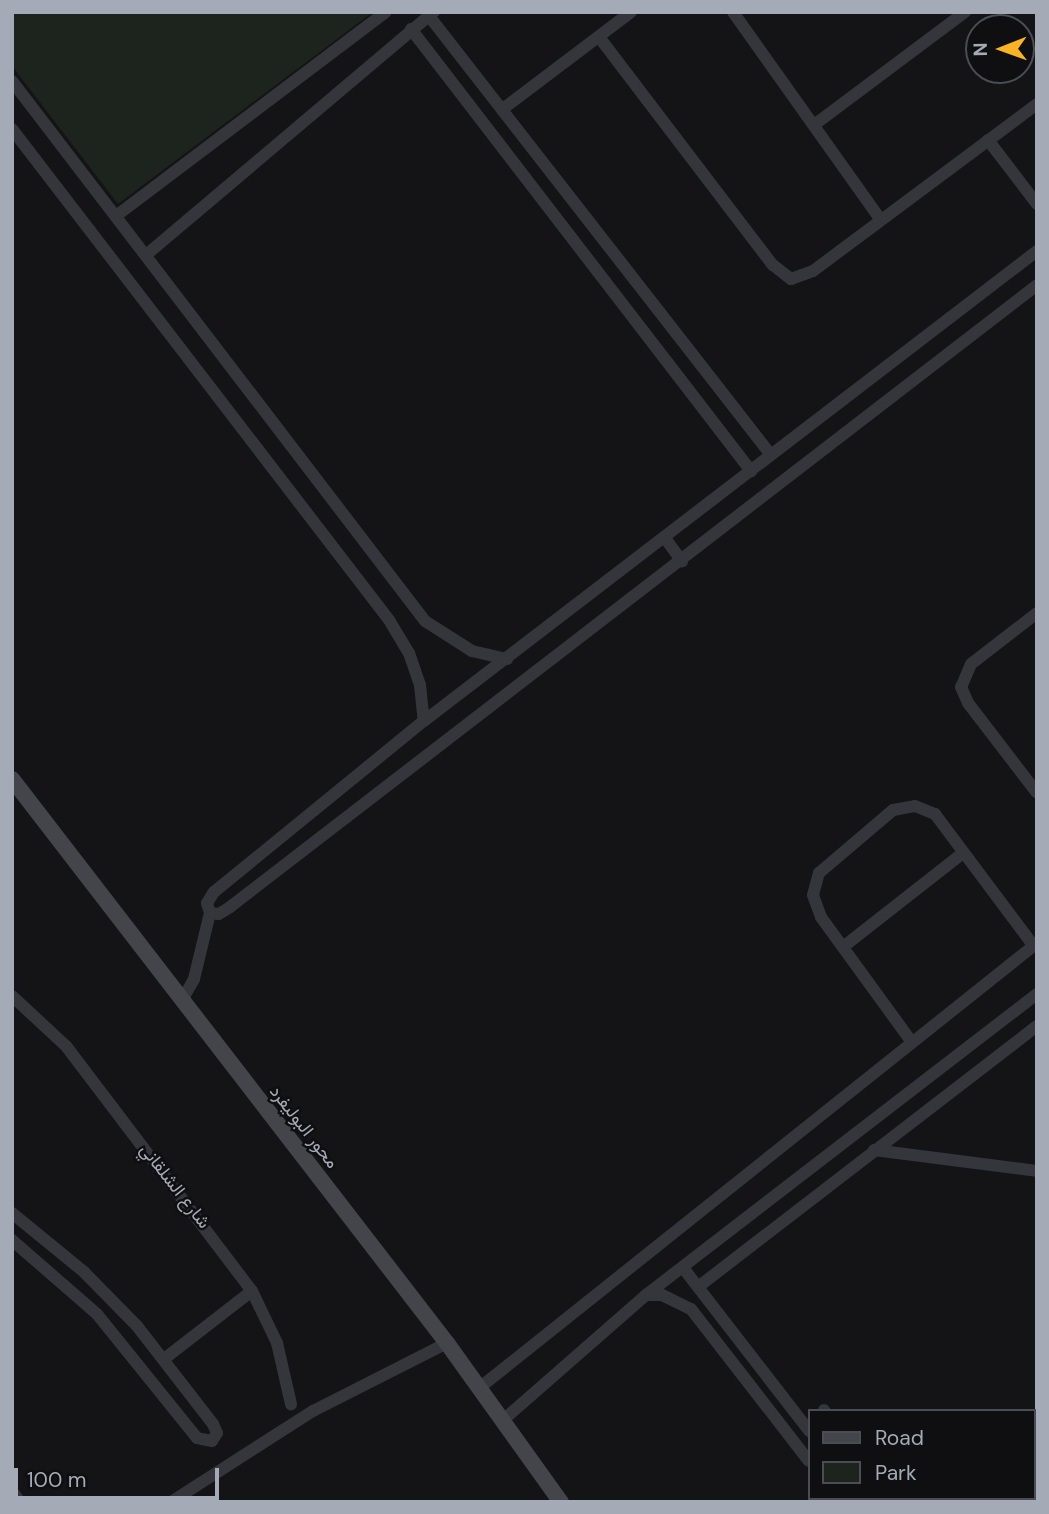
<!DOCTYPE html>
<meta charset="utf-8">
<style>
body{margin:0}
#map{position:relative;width:1049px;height:1514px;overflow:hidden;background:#141416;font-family:"DM Sans",Vazirmatn,sans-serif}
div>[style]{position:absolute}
.green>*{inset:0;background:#1c241d}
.street>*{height:12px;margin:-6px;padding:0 6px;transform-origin:6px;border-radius:6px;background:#35363b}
.secondary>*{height:16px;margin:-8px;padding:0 8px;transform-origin:8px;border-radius:8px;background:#43454b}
span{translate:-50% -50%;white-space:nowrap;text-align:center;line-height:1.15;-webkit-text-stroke:5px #0f0f11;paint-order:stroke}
.street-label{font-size:18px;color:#a5aab7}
.frame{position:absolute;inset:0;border:14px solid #a5aab7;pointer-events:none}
.legend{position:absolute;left:808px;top:1409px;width:228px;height:91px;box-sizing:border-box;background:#0f0f11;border:2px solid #4b4d53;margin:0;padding:9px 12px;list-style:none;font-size:21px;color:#a5aab7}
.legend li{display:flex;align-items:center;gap:14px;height:35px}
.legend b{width:35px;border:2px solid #4b4d53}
.north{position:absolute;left:965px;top:14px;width:70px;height:70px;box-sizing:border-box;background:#0f0f11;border:2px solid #4b4d53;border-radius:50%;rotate:269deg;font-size:19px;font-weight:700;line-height:28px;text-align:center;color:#a5aab7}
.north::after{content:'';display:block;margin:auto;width:24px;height:32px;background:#fbb326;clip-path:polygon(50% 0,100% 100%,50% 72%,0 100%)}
.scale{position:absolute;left:14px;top:1468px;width:205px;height:32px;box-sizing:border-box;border:4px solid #a5aab7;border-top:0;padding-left:9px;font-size:21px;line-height:24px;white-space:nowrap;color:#a5aab7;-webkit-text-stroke:5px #0f0f11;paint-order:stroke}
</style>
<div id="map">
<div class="green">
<i style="clip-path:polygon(12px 12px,373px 12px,118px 204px,12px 66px)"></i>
</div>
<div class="street">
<i style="left:733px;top:12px;width:254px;rotate:54.6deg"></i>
<i style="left:429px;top:16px;width:556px;rotate:52.08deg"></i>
<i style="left:411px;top:29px;width:558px;rotate:52.43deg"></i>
<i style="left:599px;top:37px;width:287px;rotate:52.7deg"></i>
<i style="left:773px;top:265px;width:23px;rotate:38deg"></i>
<i style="left:791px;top:279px;width:23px;rotate:-20deg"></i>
<i style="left:813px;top:271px;width:279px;rotate:-36.7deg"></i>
<i style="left:12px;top:81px;width:680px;rotate:52.59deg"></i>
<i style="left:425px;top:621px;width:56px;rotate:32.6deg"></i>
<i style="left:472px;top:651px;width:36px;rotate:13deg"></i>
<i style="left:504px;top:108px;width:159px;rotate:-37.1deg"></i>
<i style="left:814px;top:125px;width:189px;rotate:-36.8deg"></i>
<i style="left:12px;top:129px;width:619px;rotate:52.48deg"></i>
<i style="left:389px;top:620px;width:39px;rotate:59deg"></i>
<i style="left:409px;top:653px;width:34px;rotate:71deg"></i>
<i style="left:420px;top:685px;width:36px;rotate:84deg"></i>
<i style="left:988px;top:140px;width:81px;rotate:52.6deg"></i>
<i style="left:116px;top:216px;width:338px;rotate:-37.1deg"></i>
<i style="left:146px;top:255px;width:377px;rotate:-40.2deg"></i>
<i style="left:665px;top:538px;width:29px;rotate:54deg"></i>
<i style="left:1037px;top:613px;width:83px;rotate:142.3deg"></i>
<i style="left:971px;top:664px;width:25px;rotate:113deg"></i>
<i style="left:961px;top:687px;width:17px;rotate:66deg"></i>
<i style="left:968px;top:703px;width:113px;rotate:52.5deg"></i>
<i style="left:210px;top:913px;width:9px;rotate:6deg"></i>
<i style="left:219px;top:914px;width:13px;rotate:-32deg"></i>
<i style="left:230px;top:907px;width:1019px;rotate:-37.62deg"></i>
<i style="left:843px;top:947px;width:152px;rotate:-38.1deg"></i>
<i style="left:12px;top:996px;width:74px;rotate:42.8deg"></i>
<i style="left:66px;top:1046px;width:308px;rotate:52.8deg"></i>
<i style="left:252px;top:1291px;width:58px;rotate:64.3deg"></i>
<i style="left:277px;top:1343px;width:63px;rotate:77.1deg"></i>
<i style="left:182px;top:1000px;width:24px;rotate:-60deg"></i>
<i style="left:194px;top:979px;width:68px;rotate:-76.4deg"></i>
<i style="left:210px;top:913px;width:10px;rotate:-107deg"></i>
<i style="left:207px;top:903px;width:13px;rotate:-58deg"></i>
<i style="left:214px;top:892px;width:271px;rotate:-39.2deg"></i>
<i style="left:424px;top:721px;width:772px;rotate:-37.48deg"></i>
<i style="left:911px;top:1041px;width:153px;rotate:-126deg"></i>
<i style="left:821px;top:917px;width:23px;rotate:-110deg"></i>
<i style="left:813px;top:895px;width:23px;rotate:-75deg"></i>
<i style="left:819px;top:873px;width:97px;rotate:-40.4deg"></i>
<i style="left:893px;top:810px;width:22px;rotate:-10deg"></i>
<i style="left:915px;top:806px;width:22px;rotate:22deg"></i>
<i style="left:935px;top:814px;width:164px;rotate:53.2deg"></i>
<i style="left:874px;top:1150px;width:164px;rotate:7.3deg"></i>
<i style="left:12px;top:1213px;width:93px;rotate:39.3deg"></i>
<i style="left:84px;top:1272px;width:76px;rotate:45.5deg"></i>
<i style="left:137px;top:1326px;width:124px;rotate:52.2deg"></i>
<i style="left:213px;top:1424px;width:10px;rotate:66deg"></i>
<i style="left:217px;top:1433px;width:9px;rotate:122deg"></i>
<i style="left:212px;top:1441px;width:15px;rotate:-169deg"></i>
<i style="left:197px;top:1438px;width:159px;rotate:-128.9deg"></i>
<i style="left:97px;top:1314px;width:113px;rotate:-139deg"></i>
<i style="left:684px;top:1269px;width:205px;rotate:52.3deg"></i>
<i style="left:698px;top:1287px;width:428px;rotate:-37.6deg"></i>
<i style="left:646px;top:1295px;width:16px"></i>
<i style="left:662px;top:1295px;width:32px;rotate:26deg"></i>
<i style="left:691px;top:1309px;width:192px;rotate:52.2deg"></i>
<i style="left:164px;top:1359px;width:111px;rotate:-37.7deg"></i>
<i style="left:478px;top:1389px;width:715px;rotate:-38.58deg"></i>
<i style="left:824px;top:1410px;width:1px;rotate:45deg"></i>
<i style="left:502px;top:1421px;width:191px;rotate:-41.2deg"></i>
<i style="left:646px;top:1295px;width:493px;rotate:-37.6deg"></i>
<i style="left:12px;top:1491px;width:14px;rotate:54deg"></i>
<i style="left:838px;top:1498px;width:5px;rotate:53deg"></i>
<i style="left:860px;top:1498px;width:5px;rotate:53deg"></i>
<i style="left:895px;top:1498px;width:5px;rotate:53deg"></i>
<i style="left:171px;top:1502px;width:169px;rotate:-32.7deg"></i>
<i style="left:313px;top:1411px;width:150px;rotate:-26.9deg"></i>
</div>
<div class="secondary">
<i style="left:12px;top:779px;width:712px;rotate:52.36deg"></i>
<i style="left:447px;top:1343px;width:196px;rotate:54.4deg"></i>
</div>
<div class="street-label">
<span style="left:304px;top:1127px;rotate:52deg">محور البوليفرد</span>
<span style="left:175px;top:1186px;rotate:52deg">شارع الشلقاني</span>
</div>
<div class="frame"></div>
<ul class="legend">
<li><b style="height:9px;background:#43454b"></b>Road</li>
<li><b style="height:19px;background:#1c241d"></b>Park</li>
</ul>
<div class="north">N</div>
<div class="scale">100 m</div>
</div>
